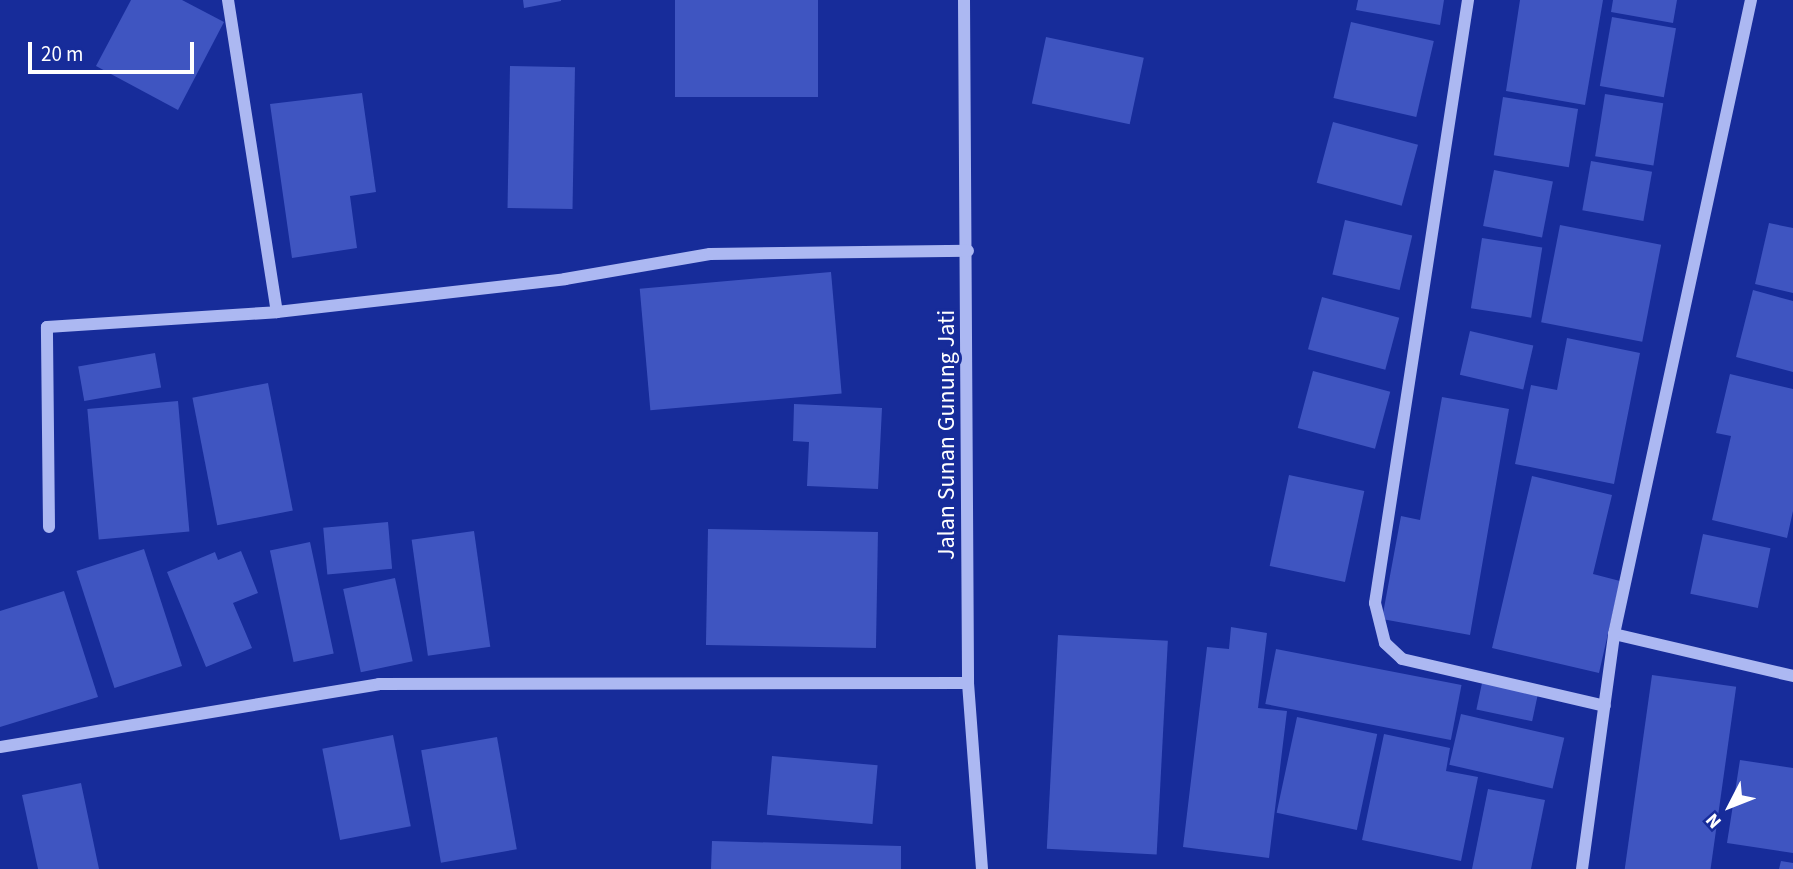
<!DOCTYPE html>
<style>
body{margin:0}
#map{position:relative;width:1793px;height:869px;overflow:hidden;background:#172c9a;font-family:"Source Sans 3",sans-serif}
div>[style]{position:absolute}
.building>*{inset:0;background:#3f55c1;transform-origin:0 0}
.minor>*{height:12px;margin:-6px;padding:0 6px;transform-origin:6px;border-radius:6px;background:#acb8f2}
span{translate:-50% -50%;white-space:nowrap;text-align:center;line-height:1.15;-webkit-text-stroke:6px #172c9a;paint-order:stroke}
.street-label{font-size:24px;color:#fff}
.north{position:absolute;left:1695px;top:771px;width:70px;height:70px;-webkit-text-stroke:5px #172c9a;paint-order:stroke;rotate:228deg;font-size:19px;font-weight:700;line-height:28px;text-align:center;color:#fff}
.north::after{content:'';display:block;margin:auto;width:24px;height:32px;background:#fff;clip-path:polygon(50% 0,100% 100%,50% 72%,0 100%)}
.scale{position:absolute;left:28px;top:42px;width:166px;height:32px;box-sizing:border-box;border:4px solid #fff;border-top:0;padding-left:9px;font-size:21px;line-height:24px;white-space:nowrap;color:#fff;-webkit-text-stroke:5px #172c9a;paint-order:stroke}
</style>
<div id="map">
<div class="building">
<i style="clip-path:polygon(131px 0,182px 0,224px 22px,178px 110px,96px 66px)"></i>
<i style="clip-path:polygon(523px 0,561px 0,561px 1px,524px 8px)"></i>
<i style="left:675px;top:0;width:143px;height:97px"></i>
<i style="clip-path:polygon(1358px 0,1444px 0,1440px 25px,1356px 10px)"></i>
<i style="clip-path:polygon(1520px 0,1603px 0,1585px 105px,1506px 91px)"></i>
<i style="clip-path:polygon(1613px 0,1677px 0,1673px 23px,1611px 12px)"></i>
<i style="left:1612px;top:17px;width:65px;height:70px;rotate:10deg"></i>
<i style="left:1351px;top:22px;width:85px;height:78px;rotate:13deg"></i>
<i style="left:1046px;top:37px;width:100px;height:68px;rotate:12deg"></i>
<i style="left:510px;top:66px;width:65px;height:142px;rotate:1deg"></i>
<i style="clip-path:polygon(362px 93px,376px 192px,350px 196px,357px 248px,292px 258px,270px 104px)"></i>
<i style="left:1605px;top:94px;width:59px;height:63px;rotate:9deg"></i>
<i style="left:1503px;top:97px;width:76px;height:59px;rotate:9deg"></i>
<i style="left:1333px;top:122px;width:88px;height:63px;rotate:15deg"></i>
<i style="left:1591px;top:161px;width:62px;height:50px;rotate:10deg"></i>
<i style="left:1494px;top:170px;width:60px;height:57px;rotate:11deg"></i>
<i style="left:1345px;top:220px;width:69px;height:56px;rotate:13deg"></i>
<i style="clip-path:polygon(1769px 223px,1793px 228px,1793px 293px,1755px 284px)"></i>
<i style="left:1560px;top:225px;width:103px;height:99px;rotate:11deg"></i>
<i style="left:1482px;top:238px;width:61px;height:71px;rotate:9deg"></i>
<i style="left:831px;top:272px;width:122px;height:192px;rotate:85deg"></i>
<i style="clip-path:polygon(1753px 290px,1793px 301px,1793px 372px,1736px 357px)"></i>
<i style="left:1322px;top:297px;width:80px;height:54px;rotate:15deg"></i>
<i style="left:1470px;top:331px;width:65px;height:45px;rotate:13deg"></i>
<i style="clip-path:polygon(1567px 338px,1640px 353px,1614px 484px,1515px 464px,1531px 385px,1557px 390px)"></i>
<i style="left:155px;top:353px;width:35px;height:78px;rotate:80deg"></i>
<i style="left:1313px;top:371px;width:80px;height:59px;rotate:15deg"></i>
<i style="clip-path:polygon(1730px 374px,1793px 389px,1793px 511px,1787px 538px,1712px 520px,1731px 436px,1716px 433px)"></i>
<i style="left:268px;top:383px;width:130px;height:77px;rotate:79deg"></i>
<i style="clip-path:polygon(1442px 397px,1509px 409px,1470px 635px,1382px 619px,1401px 516px,1420px 520px)"></i>
<i style="left:178px;top:401px;width:131px;height:91px;rotate:85deg"></i>
<i style="clip-path:polygon(794px 404px,882px 408px,878px 489px,807px 486px,809px 442px,793px 441px)"></i>
<i style="left:1289px;top:475px;width:77px;height:93px;rotate:12deg"></i>
<i style="clip-path:polygon(1532px 476px,1612px 495px,1593px 574px,1620px 581px,1599px 673px,1492px 648px)"></i>
<i style="left:388px;top:522px;width:47px;height:65px;rotate:85deg"></i>
<i style="left:708px;top:529px;width:170px;height:116px;rotate:1deg"></i>
<i style="left:474px;top:531px;width:117px;height:63px;rotate:82deg"></i>
<i style="left:1703px;top:534px;width:69px;height:61px;rotate:12deg"></i>
<i style="left:310px;top:542px;width:114px;height:41px;rotate:78deg"></i>
<i style="left:144px;top:549px;width:123px;height:71px;rotate:72deg"></i>
<i style="clip-path:polygon(241px 551px,258px 593px,233px 603px,252px 648px,206px 667px,167px 572px,215px 552px,218px 560px)"></i>
<i style="left:395px;top:578px;width:85px;height:53px;rotate:78deg"></i>
<i style="clip-path:polygon(64px 591px,98px 697px,0 727px,0 611px)"></i>
<i style="clip-path:polygon(1231px 627px,1267px 633px,1258px 708px,1287px 711px,1269px 858px,1183px 847px,1207px 647px,1229px 649px)"></i>
<i style="left:1058px;top:635px;width:110px;height:214px;rotate:3deg"></i>
<i style="left:1276px;top:649px;width:189px;height:56px;rotate:11deg"></i>
<i style="left:1652px;top:675px;width:85px;height:196px;rotate:8deg"></i>
<i style="left:1482px;top:683px;width:57px;height:27px;rotate:12deg"></i>
<i style="left:1461px;top:714px;width:106px;height:52px;rotate:13deg"></i>
<i style="left:1297px;top:717px;width:82px;height:98px;rotate:12deg"></i>
<i style="clip-path:polygon(1384px 734px,1450px 748px,1446px 771px,1478px 777px,1461px 861px,1362px 840px)"></i>
<i style="left:393px;top:735px;width:93px;height:72px;rotate:79deg"></i>
<i style="left:497px;top:737px;width:114px;height:77px;rotate:80deg"></i>
<i style="left:772px;top:756px;width:106px;height:59px;rotate:5deg"></i>
<i style="clip-path:polygon(1740px 760px,1793px 768px,1793px 853px,1727px 843px)"></i>
<i style="clip-path:polygon(81px 783px,99px 869px,38px 869px,22px 795px)"></i>
<i style="clip-path:polygon(1488px 789px,1545px 800px,1531px 869px,1472px 869px)"></i>
<i style="clip-path:polygon(712px 841px,901px 846px,901px 869px,711px 869px)"></i>
<i style="clip-path:polygon(1781px 861px,1793px 863px,1793px 869px,1779px 869px)"></i>
</div>
<div class="minor">
<i style="left:228px;top:0;width:316px;rotate:81.1deg"></i>
<i style="left:964px;top:0;width:683px;rotate:89.66deg"></i>
<i style="left:968px;top:683px;width:187px;rotate:85.7deg"></i>
<i style="left:1468px;top:0;width:610px;rotate:98.77deg"></i>
<i style="left:1375px;top:603px;width:41px;rotate:76deg"></i>
<i style="left:1385px;top:643px;width:23px;rotate:43deg"></i>
<i style="left:1402px;top:659px;width:208px;rotate:13deg"></i>
<i style="left:49px;top:527px;width:200px;rotate:-90.6deg"></i>
<i style="left:47px;top:327px;width:230px;rotate:-3.7deg"></i>
<i style="left:277px;top:312px;width:290px;rotate:-6.5deg"></i>
<i style="left:565px;top:279px;width:147px;rotate:-9.8deg"></i>
<i style="left:710px;top:254px;width:258px;rotate:-0.7deg"></i>
<i style="left:1614px;top:634px;width:184px;rotate:13.2deg"></i>
<i style="left:0;top:747px;width:384px;rotate:-9.4deg"></i>
<i style="left:379px;top:684px;width:589px;rotate:-0.1deg"></i>
<i style="left:1582px;top:869px;width:237px;rotate:-82.2deg"></i>
<i style="left:1614px;top:634px;width:649px;rotate:-77.81deg"></i>
</div>
<div class="street-label">
<span style="left:947px;top:435px;rotate:-90deg">Jalan Sunan Gunung Jati</span>
</div>
<div class="north">N</div>
<div class="scale">20 m</div>
</div>
